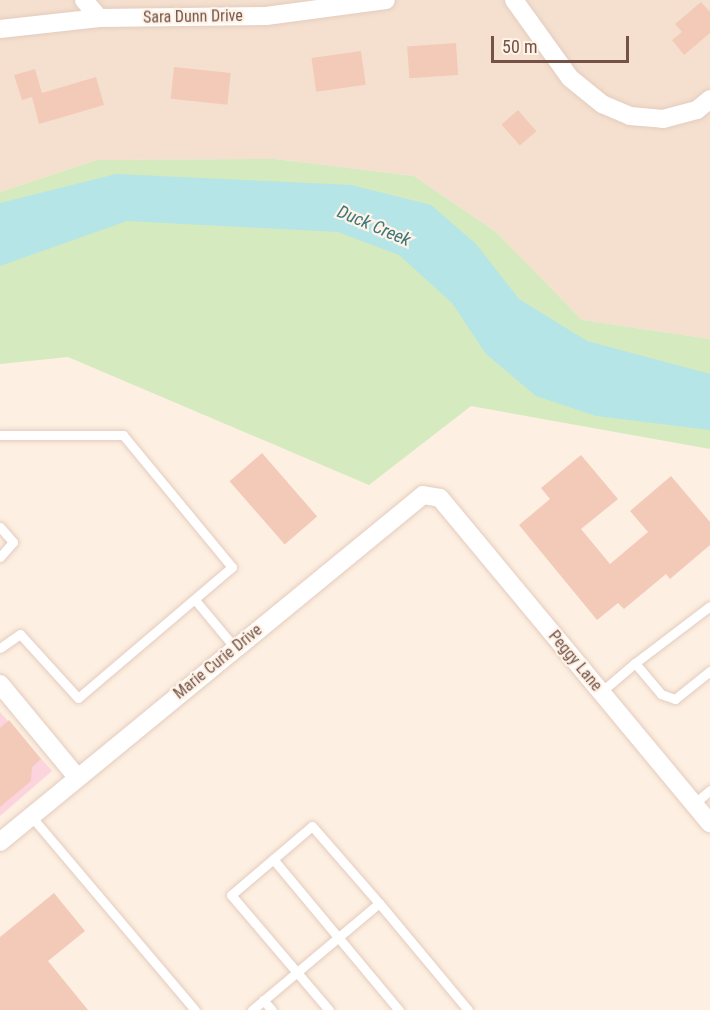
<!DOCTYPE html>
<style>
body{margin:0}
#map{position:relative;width:710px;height:1010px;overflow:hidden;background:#fdefe1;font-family:"Roboto Condensed",sans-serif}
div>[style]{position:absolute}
.residential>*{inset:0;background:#f5e0cf}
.medical>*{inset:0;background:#fbd4dd}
.green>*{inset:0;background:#d5eabf}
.water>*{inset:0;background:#b5e5e7}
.building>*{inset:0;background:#f3c9b8;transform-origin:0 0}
.roads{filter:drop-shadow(0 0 2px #e3ccbf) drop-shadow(0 0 2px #e3ccbf)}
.lane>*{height:9px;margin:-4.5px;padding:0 4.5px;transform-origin:4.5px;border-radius:4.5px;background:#fff}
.street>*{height:18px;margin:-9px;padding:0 9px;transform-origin:9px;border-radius:9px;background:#fff}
span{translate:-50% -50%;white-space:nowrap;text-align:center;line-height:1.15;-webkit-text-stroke:4.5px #fff3e8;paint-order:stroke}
.street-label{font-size:16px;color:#745247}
.water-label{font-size:18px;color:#3b777b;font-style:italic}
.scale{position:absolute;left:491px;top:36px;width:138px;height:27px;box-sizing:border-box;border:3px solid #745247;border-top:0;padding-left:8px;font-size:18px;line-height:21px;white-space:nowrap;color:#745247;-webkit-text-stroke:4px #fff3e8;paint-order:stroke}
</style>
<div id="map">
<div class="residential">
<i style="clip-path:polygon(0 0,710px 0,710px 339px,582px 320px,496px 232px,414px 176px,275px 159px,97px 160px,0 192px)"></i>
</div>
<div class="medical">
<i style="clip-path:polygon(0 712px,52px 771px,0 816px)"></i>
</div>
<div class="green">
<i style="clip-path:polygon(275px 159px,414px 176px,496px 232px,582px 320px,710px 339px,710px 449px,471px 406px,369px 485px,68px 357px,0 364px,0 192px,97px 160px)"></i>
</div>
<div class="water">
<i style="clip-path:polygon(116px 174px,351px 185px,431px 205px,476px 244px,519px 299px,587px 341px,710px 374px,710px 430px,596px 416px,536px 396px,486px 354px,452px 303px,399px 255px,338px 232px,127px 221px,0 266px,0 203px)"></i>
</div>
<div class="building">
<i style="clip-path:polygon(701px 2px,710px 12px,710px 33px,684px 55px,672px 40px,682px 32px,675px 24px)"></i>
<i style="left:456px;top:43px;width:32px;height:49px;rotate:86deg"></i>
<i style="left:361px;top:51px;width:34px;height:50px;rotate:82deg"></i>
<i style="left:174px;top:67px;width:57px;height:32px;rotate:6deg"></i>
<i style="clip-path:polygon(35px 69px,42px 93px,96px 77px,104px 105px,39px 124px,32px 97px,22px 100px,14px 75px)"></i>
<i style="left:518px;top:110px;width:28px;height:22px;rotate:49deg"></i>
<i style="left:262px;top:453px;width:84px;height:43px;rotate:49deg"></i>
<i style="clip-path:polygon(581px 455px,618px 499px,581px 529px,610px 564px,648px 532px,630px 511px,671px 476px,710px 522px,710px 545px,670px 579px,666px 574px,624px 609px,618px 603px,597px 620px,519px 525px,550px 499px,541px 488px)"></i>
<i style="clip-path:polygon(9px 720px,41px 759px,32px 767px,31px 781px,0 807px,0 728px)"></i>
<i style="clip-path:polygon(54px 893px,85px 931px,48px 961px,88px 1010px,0 1010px,0 937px)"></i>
</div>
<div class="roads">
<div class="lane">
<i style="left:0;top:435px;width:123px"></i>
<i style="left:123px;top:435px;width:171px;rotate:50.5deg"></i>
<i style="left:232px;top:567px;width:202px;rotate:139.6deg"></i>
<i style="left:78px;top:698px;width:86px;rotate:-132.2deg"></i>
<i style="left:20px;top:634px;width:24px;rotate:145deg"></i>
<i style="left:0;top:527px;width:20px;rotate:49deg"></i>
<i style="left:13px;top:542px;width:20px;rotate:131deg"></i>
<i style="left:196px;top:601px;width:61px;rotate:50.3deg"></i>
<i style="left:635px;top:663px;width:94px;rotate:-37.2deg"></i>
<i style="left:601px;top:692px;width:45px;rotate:-40.5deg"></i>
<i style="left:635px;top:663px;width:40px;rotate:50deg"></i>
<i style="left:661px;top:694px;width:15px;rotate:20deg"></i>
<i style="left:675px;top:699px;width:45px;rotate:-38.7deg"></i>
<i style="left:694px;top:804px;width:21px;rotate:-41deg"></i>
<i style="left:31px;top:816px;width:254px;rotate:49.8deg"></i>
<i style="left:273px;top:859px;width:197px;rotate:50.2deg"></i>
<i style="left:263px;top:1000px;width:13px;rotate:48deg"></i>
<i style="left:252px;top:1010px;width:166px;rotate:-40.1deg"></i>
<i style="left:379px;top:903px;width:139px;rotate:50.2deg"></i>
<i style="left:329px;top:1010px;width:151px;rotate:-130.4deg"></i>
<i style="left:231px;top:895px;width:106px;rotate:-40.4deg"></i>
<i style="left:312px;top:826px;width:102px;rotate:49deg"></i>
</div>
<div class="street">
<i style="left:84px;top:0;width:23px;rotate:50deg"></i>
<i style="left:514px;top:0;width:96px;rotate:54.3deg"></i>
<i style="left:570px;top:78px;width:41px;rotate:39.1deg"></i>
<i style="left:602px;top:104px;width:30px;rotate:23deg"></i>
<i style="left:630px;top:116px;width:33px;rotate:5deg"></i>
<i style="left:663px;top:119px;width:35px;rotate:-15deg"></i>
<i style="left:697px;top:110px;width:17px;rotate:-40deg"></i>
<i style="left:0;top:29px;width:100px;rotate:-6.3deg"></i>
<i style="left:99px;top:18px;width:167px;rotate:-0.7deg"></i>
<i style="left:266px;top:16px;width:121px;rotate:-7.6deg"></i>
<i style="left:0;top:684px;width:121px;rotate:50.4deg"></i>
<i style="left:0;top:842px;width:547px;rotate:-39.36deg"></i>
<i style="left:423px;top:495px;width:17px;rotate:10deg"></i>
<i style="left:440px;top:498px;width:423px;rotate:50.3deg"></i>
</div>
</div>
<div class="street-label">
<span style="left:193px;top:17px;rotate:-1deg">Sara Dunn Drive</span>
<span style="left:575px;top:661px;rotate:50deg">Peggy Lane</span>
<span style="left:218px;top:662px;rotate:-39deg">Marie Curie Drive</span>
</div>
<div class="water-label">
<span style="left:374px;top:226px;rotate:23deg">Duck Creek</span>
</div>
<div class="scale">50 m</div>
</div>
